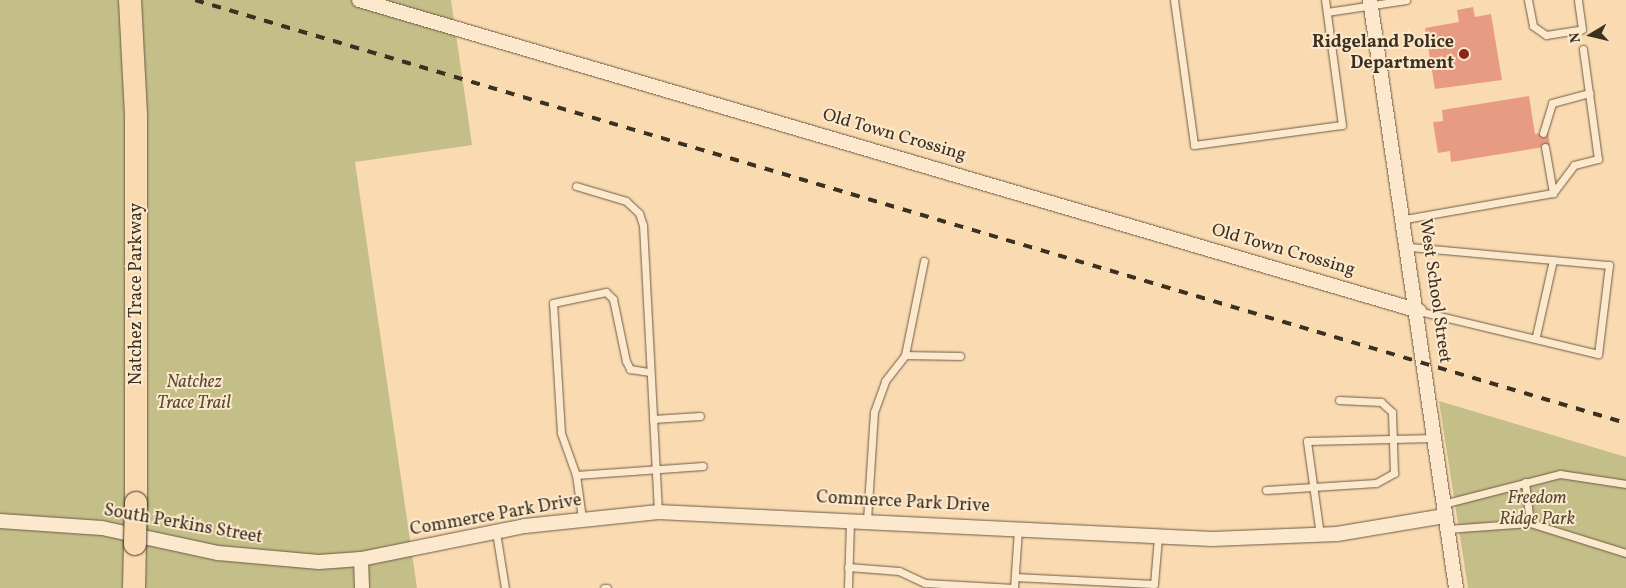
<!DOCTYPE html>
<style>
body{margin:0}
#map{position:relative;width:1626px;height:588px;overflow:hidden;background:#fadbb1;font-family:Vollkorn,serif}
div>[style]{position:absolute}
.green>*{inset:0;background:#c4be88}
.building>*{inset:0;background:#e89b83}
.roads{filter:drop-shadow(0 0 1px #6c5b45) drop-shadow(0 0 1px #6c5b45)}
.service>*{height:7px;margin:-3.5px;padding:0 3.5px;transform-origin:3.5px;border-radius:3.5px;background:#fce8cc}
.minor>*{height:14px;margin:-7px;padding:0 7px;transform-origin:7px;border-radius:7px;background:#fce8cc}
.primary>*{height:22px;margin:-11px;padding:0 11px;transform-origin:11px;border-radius:11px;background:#fadbb1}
.rail>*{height:4px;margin-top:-2px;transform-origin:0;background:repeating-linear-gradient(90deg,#3c3021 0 9px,transparent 0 18px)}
.bridges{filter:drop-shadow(0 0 1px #3c3021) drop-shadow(0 0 1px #3c3021)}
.primary-bridge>*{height:22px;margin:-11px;padding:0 11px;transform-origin:11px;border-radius:11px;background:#fadbb1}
.dots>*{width:14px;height:14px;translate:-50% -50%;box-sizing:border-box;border:2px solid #fce8cc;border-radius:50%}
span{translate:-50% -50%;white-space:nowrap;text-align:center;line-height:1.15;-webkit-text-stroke:4px #fce8cc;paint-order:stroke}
.poi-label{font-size:18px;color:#3c3021;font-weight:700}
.right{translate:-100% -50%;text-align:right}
.street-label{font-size:18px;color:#3c3021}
.park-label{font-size:18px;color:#574c36;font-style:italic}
.north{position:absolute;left:1566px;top:10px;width:50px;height:50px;-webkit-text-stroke:4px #fce8cc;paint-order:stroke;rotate:261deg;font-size:14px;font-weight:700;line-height:20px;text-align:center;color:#3c3021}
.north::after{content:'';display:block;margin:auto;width:18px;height:22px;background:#3c3021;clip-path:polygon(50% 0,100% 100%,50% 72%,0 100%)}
</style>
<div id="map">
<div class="green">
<i style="clip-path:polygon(0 0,451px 0,472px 145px,355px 162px,417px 588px,0 588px)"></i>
<i style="clip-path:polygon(1439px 401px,1626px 457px,1626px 588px,1468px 588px)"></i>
</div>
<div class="building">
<i style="clip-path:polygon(1473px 7px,1475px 17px,1491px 14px,1502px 80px,1435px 89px,1425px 28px,1459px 22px,1457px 10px)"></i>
<i style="clip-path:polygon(1529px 96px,1535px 134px,1548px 132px,1550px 146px,1451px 162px,1450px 151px,1438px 153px,1433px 122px,1443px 121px,1442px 110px)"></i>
</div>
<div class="roads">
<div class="service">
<i style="left:1174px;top:0;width:146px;rotate:82.1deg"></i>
<i style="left:1194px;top:145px;width:149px;rotate:-7.7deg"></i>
<i style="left:1342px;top:125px;width:126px;rotate:-97.7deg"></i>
<i style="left:1528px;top:0;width:26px;rotate:79deg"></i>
<i style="left:1533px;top:26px;width:16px;rotate:35deg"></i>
<i style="left:1546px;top:35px;width:36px;rotate:-9deg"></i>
<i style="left:1582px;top:29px;width:29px;rotate:-98deg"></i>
<i style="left:1327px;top:12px;width:80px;rotate:-8.6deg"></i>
<i style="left:1543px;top:133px;width:31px;rotate:-73deg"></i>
<i style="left:1552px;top:103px;width:39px;rotate:-15deg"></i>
<i style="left:1545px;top:147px;width:47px;rotate:80.1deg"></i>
<i style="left:576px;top:186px;width:52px;rotate:16.7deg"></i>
<i style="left:626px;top:201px;width:18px;rotate:43deg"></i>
<i style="left:639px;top:213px;width:13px;rotate:72deg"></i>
<i style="left:643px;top:225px;width:287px;rotate:87deg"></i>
<i style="left:1405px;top:219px;width:150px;rotate:-10deg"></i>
<i style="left:1553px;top:193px;width:35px;rotate:-53deg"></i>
<i style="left:1574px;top:165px;width:25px;rotate:-14deg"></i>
<i style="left:1598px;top:159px;width:111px;rotate:-97.8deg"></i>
<i style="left:1410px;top:247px;width:200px;rotate:5.2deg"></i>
<i style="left:1609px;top:265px;width:90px;rotate:97deg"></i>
<i style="left:1598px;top:354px;width:184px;rotate:-166.5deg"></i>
<i style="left:1536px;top:336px;width:78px;rotate:-77.4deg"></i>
<i style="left:905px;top:355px;width:55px;rotate:1deg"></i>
<i style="left:653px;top:419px;width:47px;rotate:-3.7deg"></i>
<i style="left:576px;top:475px;width:127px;rotate:-4.1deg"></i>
<i style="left:1525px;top:482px;width:41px;rotate:83deg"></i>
<i style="left:1266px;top:490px;width:110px;rotate:-3.6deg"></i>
<i style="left:1376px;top:483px;width:21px;rotate:-29deg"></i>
<i style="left:1394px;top:473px;width:61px;rotate:-91.9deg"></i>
<i style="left:1392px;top:412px;width:15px;rotate:-138deg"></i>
<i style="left:1381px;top:402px;width:42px;rotate:-177.3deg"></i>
<i style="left:1443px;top:504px;width:121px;rotate:-14.4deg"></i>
<i style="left:1560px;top:474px;width:67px;rotate:8.6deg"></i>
<i style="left:582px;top:518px;width:43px;rotate:-97.9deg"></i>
<i style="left:576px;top:475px;width:45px;rotate:-109.7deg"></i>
<i style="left:561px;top:433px;width:130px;rotate:-93.5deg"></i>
<i style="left:553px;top:303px;width:54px;rotate:-11.7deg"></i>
<i style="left:606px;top:292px;width:10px;rotate:45deg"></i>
<i style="left:613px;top:299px;width:63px;rotate:78.2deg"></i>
<i style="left:626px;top:361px;width:9px;rotate:63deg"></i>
<i style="left:630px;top:369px;width:20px;rotate:9deg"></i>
<i style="left:867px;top:520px;width:108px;rotate:-86.3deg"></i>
<i style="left:874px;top:412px;width:33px;rotate:-70deg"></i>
<i style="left:885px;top:381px;width:33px;rotate:-52deg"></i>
<i style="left:905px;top:355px;width:96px;rotate:-78.6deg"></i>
<i style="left:1447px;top:529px;width:83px;rotate:-4.1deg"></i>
<i style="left:1530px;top:523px;width:101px;rotate:17.4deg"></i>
<i style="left:496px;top:532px;width:57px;rotate:80.9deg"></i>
<i style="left:1320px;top:535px;width:95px;rotate:-97.9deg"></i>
<i style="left:1307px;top:441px;width:127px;rotate:-1.4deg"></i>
<i style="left:848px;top:567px;width:51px;rotate:4.5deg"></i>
<i style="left:899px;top:571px;width:29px;rotate:25deg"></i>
<i style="left:925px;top:583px;width:89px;rotate:3.2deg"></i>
<i style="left:1015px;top:577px;width:139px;rotate:2.9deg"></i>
<i style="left:1154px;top:584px;width:47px;rotate:-85.1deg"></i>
<i style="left:604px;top:588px;width:3px"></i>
<i style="left:848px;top:588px;width:67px;rotate:-88.3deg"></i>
<i style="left:1014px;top:588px;width:59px;rotate:-86.1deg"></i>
</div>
<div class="minor">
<i style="left:359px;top:0;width:1105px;rotate:16.35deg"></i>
<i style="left:1370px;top:0;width:594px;rotate:81.68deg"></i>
<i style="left:0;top:521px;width:102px;rotate:3.9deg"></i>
<i style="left:102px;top:528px;width:119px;rotate:12.2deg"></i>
<i style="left:218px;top:553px;width:101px;rotate:5.1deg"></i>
<i style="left:319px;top:562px;width:42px;rotate:-4.1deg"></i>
<i style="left:361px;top:559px;width:167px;rotate:-11.4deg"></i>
<i style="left:525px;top:526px;width:134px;rotate:-6deg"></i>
<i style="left:658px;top:512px;width:555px;rotate:2.79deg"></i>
<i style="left:1212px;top:539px;width:125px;rotate:-2.3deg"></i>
<i style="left:1337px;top:534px;width:109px;rotate:-9.5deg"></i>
<i style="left:361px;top:559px;width:29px;rotate:88deg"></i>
</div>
<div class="primary">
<i style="left:130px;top:0;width:115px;rotate:87deg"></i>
<i style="left:136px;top:115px;width:388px;rotate:90deg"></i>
<i style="left:134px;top:588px;width:44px;rotate:-88.7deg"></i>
</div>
</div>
<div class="rail">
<i style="left:195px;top:0;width:1492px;rotate:16.47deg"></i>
</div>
<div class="bridges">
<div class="primary-bridge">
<i style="left:135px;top:544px;width:41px;rotate:-88.6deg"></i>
</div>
</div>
<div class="dots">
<i style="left:1464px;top:54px;background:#8f2418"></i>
</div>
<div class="poi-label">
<span class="right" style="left:1454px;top:54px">Ridgeland Police<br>Department</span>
</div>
<div class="street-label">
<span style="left:894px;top:136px;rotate:16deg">Old Town Crossing</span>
<span style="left:1283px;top:251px;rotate:16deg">Old Town Crossing</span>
<span style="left:1434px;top:291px;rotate:82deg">West School Street</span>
<span style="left:137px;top:294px;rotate:-90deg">Natchez Trace Parkway</span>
<span style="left:903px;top:503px;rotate:3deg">Commerce Park Drive</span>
<span style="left:496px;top:516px;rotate:-10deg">Commerce Park Drive</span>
<span style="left:183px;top:525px;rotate:10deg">South Perkins Street</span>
</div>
<div class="park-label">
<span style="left:194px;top:394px">Natchez<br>Trace Trail</span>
<span style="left:1537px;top:510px">Freedom<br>Ridge Park</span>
</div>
<div class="north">N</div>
</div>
